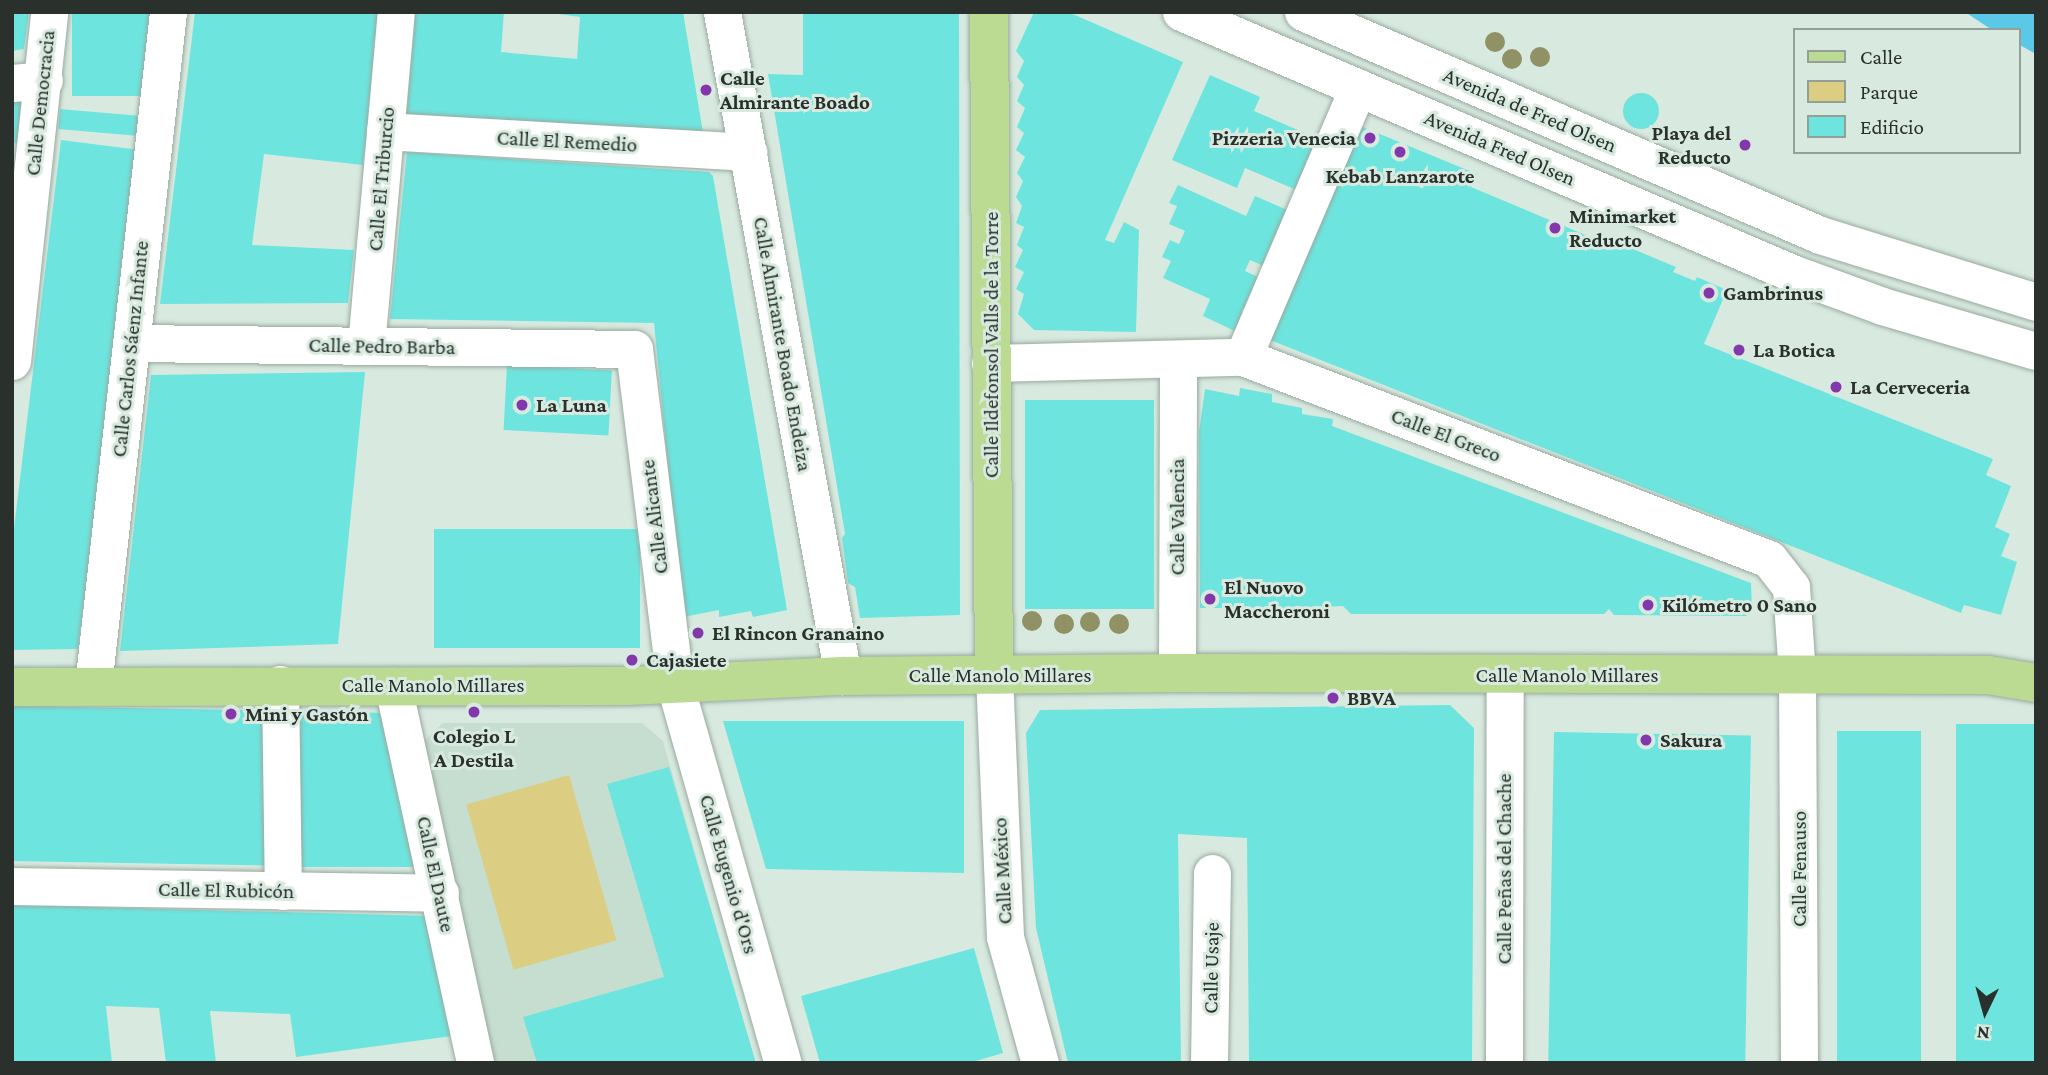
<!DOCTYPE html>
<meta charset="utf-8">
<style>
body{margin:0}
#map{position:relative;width:2048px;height:1075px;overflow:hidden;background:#d8eadf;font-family:"Crimson Pro",serif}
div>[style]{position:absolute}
.built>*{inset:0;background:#c6ded0}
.green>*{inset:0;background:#dbcd82;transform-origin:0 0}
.water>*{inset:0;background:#5bc8e8}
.building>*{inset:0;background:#6de5de;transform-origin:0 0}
.round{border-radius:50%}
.roads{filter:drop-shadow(0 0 2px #99a9a0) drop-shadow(0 0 2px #99a9a0)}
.minor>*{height:37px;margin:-18.5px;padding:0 18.5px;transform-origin:18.5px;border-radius:18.5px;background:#fff}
.major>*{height:38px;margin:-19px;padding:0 19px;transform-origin:19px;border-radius:19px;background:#bbda92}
.trees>*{width:20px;height:20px;margin:-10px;border-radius:50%;background:#909165}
.dots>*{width:19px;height:19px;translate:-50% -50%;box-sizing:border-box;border:4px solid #d8eadf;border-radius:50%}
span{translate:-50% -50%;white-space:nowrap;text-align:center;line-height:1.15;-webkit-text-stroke:6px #d8eadf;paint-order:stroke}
.poi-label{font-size:21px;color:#2a312d;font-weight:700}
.left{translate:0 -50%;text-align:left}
.right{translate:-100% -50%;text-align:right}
.street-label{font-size:21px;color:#2a312d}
.frame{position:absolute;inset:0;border:14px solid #2a312d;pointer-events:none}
.legend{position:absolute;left:1793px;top:28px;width:228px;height:126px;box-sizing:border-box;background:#d8eadf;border:2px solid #92a098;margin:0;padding:9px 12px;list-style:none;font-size:21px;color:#2a312d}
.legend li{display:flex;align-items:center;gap:14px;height:35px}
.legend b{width:35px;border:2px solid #92a098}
.north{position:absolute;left:1950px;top:977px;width:70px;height:70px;-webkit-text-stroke:5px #d8eadf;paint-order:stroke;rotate:185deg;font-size:19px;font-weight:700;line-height:28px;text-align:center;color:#2a312d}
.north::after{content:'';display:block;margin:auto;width:24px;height:32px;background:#2a312d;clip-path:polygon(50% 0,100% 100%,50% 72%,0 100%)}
</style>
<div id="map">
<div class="built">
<i style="clip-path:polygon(443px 723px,642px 723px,663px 741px,755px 1063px,494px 1063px,423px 742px)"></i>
</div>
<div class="green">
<i style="left:569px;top:775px;width:172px;height:107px;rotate:74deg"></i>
</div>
<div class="water">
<i style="clip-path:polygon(1965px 12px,2036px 12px,2036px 54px,2018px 44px,2018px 30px,1992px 30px)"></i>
</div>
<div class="building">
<i style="clip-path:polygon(12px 12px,29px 12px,24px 49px,12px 51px)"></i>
<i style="left:72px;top:12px;width:84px;height:84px"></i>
<i style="clip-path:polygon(195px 12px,381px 12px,363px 165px,264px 154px,252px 245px,354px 250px,348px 303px,160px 304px)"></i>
<i style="clip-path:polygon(415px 12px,504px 12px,501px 52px,577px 59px,580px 17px,544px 12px,683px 12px,704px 139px,406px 122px)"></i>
<i style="clip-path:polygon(803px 12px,959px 12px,960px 615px,860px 618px,855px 587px,848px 583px,842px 538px,845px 534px,768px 74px,803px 75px)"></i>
<i style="clip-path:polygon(1034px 12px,1068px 12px,1183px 62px,1105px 240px,1114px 243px,1124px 222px,1139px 230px,1136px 332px,1034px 330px,1018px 314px,1024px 294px,1016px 289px,1024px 272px,1015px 267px,1023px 250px,1017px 245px,1024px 227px,1016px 223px,1022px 206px,1016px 197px,1023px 181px,1017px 173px,1025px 157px,1016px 150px,1024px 133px,1017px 127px,1025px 108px,1017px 101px,1024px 85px,1017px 77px,1024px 61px,1016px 51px)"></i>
<i style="clip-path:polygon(1210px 75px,1260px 97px,1254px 111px,1321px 140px,1299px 191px,1245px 168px,1237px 188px,1172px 160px)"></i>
<i style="clip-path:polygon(12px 91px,26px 98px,22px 144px,12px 143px)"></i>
<i class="round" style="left:1623px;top:93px;width:36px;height:36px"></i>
<i style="left:60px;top:109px;width:84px;height:20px;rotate:5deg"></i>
<i style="clip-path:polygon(1353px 123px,1477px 174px,1471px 187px,1607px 244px,1609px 239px,1676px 267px,1673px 272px,1695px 281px,1697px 277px,1727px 290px,1704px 344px,1993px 459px,1986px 475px,2011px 486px,1995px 527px,2010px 534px,2001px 556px,2017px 562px,2001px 615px,1964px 605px,1961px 613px,1265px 338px)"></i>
<i style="clip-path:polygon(61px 140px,140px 150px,78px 649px,12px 650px,12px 545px)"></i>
<i style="clip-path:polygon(407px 152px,709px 172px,713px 176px,787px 610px,753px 617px,751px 611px,719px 617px,719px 610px,683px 617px,654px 323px,390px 319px)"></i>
<i style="clip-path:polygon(1178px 185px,1246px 216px,1255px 196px,1292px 212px,1266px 267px,1250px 260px,1245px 271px,1262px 279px,1241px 312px,1248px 315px,1239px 333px,1203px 316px,1210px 299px,1163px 278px,1171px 261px,1162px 257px,1170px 240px,1179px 244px,1185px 231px,1169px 224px,1177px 206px,1169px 203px)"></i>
<i style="left:507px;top:365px;width:105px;height:65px;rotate:3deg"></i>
<i style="clip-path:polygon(365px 372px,338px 644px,120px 651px,151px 375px)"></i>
<i style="clip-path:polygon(1240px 388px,1272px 394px,1272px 402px,1302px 408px,1302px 414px,1333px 419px,1332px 426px,1751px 583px,1752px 611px,1746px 616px,1614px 615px,1609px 609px,1604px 614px,1351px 614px,1343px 606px,1286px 609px,1286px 616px,1253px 616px,1253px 608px,1200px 608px,1199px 432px,1205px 389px,1239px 396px)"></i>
<i style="left:1025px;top:400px;width:129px;height:209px"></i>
<i style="left:640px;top:529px;width:119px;height:206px;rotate:90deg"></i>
<i style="clip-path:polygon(1450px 705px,1474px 728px,1472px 1063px,1249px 1063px,1247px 838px,1178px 834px,1181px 1063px,1068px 1063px,1036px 928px,1026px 733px,1040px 710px)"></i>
<i style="left:12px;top:706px;width:257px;height:155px;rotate:1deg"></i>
<i style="clip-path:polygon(297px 710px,384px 713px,417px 867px,297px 867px)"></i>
<i style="clip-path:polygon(723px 721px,964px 721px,964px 873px,766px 869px)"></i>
<i style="left:1956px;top:724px;width:80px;height:339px"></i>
<i style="left:1837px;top:731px;width:84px;height:332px"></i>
<i style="left:1554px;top:732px;width:197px;height:331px;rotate:1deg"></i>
<i style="clip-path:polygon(669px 767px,756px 1063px,537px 1063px,523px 1017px,664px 977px,607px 784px)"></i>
<i style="clip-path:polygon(12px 905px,430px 916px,452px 1036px,296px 1057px,290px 1014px,210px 1011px,216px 1063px,166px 1063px,159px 1008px,106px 1006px,112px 1063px,12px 1063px)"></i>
<i style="clip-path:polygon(974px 948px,1003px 1053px,969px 1063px,820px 1063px,801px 996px)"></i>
</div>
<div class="roads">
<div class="minor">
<i style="left:722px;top:12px;width:675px;rotate:79.67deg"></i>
<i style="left:1181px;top:12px;width:664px;rotate:23.13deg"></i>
<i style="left:1792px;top:273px;width:96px;rotate:20.1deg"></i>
<i style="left:1882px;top:306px;width:160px;rotate:16.3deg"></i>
<i style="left:1303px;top:12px;width:563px;rotate:23.33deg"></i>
<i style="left:1820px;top:235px;width:226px;rotate:17.2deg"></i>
<i style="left:12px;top:83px;width:32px;rotate:-5deg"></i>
<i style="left:385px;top:131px;width:364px;rotate:3.3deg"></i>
<i style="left:131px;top:343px;width:503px;rotate:0.68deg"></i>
<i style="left:634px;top:349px;width:338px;rotate:83deg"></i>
<i style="left:675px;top:685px;width:393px;rotate:74.1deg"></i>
<i style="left:366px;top:346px;width:335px;rotate:-84.9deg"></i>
<i style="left:1243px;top:357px;width:293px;rotate:-66.9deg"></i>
<i style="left:12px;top:361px;width:351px;rotate:-83.9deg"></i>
<i style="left:990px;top:363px;width:253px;rotate:-1.4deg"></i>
<i style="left:1243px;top:357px;width:563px;rotate:21.01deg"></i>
<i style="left:1769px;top:559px;width:36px;rotate:52deg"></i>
<i style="left:1791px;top:587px;width:89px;rotate:86.1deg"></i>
<i style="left:1797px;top:676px;width:387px;rotate:89.7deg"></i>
<i style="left:1177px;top:673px;width:313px;rotate:-89.8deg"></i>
<i style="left:994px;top:674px;width:263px;rotate:87.6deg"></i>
<i style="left:1005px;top:937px;width:131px;rotate:74.5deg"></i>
<i style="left:280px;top:684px;width:207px;rotate:89.2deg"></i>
<i style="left:93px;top:686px;width:678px;rotate:-83.65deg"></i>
<i style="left:393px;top:686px;width:386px;rotate:77.7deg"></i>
<i style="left:12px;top:886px;width:428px;rotate:0.9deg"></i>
<i style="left:1209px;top:1063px;width:190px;rotate:-89.1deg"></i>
<i style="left:1504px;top:1063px;width:388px;rotate:-89.9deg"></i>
</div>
<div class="major">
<i style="left:989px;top:12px;width:662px;rotate:89.57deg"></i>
<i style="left:12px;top:687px;width:616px;rotate:-0.09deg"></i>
<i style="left:628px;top:686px;width:215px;rotate:-2.7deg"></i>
<i style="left:843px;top:676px;width:334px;rotate:-0.5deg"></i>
<i style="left:1177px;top:673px;width:811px;rotate:0.14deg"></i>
<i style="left:1988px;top:675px;width:49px;rotate:9.5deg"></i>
</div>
</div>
<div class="trees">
<i style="left:1495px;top:42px"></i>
<i style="left:1540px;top:57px"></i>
<i style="left:1512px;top:59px"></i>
<i style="left:1032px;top:621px"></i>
<i style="left:1090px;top:622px"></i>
<i style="left:1064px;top:624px"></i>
<i style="left:1119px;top:624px"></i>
</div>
<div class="dots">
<i style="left:706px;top:90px;background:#8238aa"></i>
<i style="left:1370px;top:138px;background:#8238aa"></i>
<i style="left:1745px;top:145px;background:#8238aa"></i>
<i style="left:1400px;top:152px;background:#8238aa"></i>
<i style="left:1555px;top:228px;background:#8238aa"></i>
<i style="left:1709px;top:293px;background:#8238aa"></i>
<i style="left:1739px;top:350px;background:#8238aa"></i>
<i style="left:1836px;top:387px;background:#8238aa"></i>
<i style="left:522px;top:405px;background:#8238aa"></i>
<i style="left:1210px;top:599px;background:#8238aa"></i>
<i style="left:1648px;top:605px;background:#8238aa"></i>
<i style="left:698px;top:633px;background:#8238aa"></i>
<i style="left:632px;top:660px;background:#8238aa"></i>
<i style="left:1333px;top:698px;background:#8238aa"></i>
<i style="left:474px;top:712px;background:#8238aa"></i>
<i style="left:231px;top:714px;background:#8238aa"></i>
<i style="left:1646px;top:740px;background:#8238aa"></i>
</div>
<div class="poi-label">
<span class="left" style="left:720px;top:90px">Calle<br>Almirante Boado</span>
<span class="right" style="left:1731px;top:145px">Playa del<br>Reducto</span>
<span class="right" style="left:1356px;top:138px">Pizzeria Venecia</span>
<span style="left:1400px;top:176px">Kebab Lanzarote</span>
<span class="left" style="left:1569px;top:228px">Minimarket<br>Reducto</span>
<span class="left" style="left:1723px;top:293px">Gambrinus</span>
<span class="left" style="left:1753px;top:350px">La Botica</span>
<span class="left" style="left:1850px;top:387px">La Cerveceria</span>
<span class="left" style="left:536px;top:405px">La Luna</span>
<span class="left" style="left:1224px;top:599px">El Nuovo<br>Maccheroni</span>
<span class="left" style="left:1662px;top:605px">Kilómetro 0 Sano</span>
<span class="left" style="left:712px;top:633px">El Rincon Granaino</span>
<span class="left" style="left:646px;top:660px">Cajasiete</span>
<span class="left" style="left:1347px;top:698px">BBVA</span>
<span class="left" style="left:245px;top:714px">Mini y Gastón</span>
<span style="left:474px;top:748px">Colegio L<br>A Destila</span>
<span class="left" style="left:1660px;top:740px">Sakura</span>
</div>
<div class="street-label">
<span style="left:40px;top:103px;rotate:-84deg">Calle Democracia</span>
<span style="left:1530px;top:110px;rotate:23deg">Avenida de Fred Olsen</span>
<span style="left:567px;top:141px;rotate:3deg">Calle El Remedio</span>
<span style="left:1500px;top:148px;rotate:23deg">Avenida Fred Olsen</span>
<span style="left:381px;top:179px;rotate:-85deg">Calle El Triburcio</span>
<span style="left:783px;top:344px;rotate:80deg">Calle Almirante Boado Endeiza</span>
<span style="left:991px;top:345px;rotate:-90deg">Calle Ildefonsol Valls de la Torre</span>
<span style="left:382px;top:346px;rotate:1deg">Calle Pedro Barba</span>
<span style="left:130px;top:349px;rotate:-84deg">Calle Carlos Sáenz Infante</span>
<span style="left:1446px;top:435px;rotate:21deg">Calle El Greco</span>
<span style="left:654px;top:517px;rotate:-97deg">Calle Alicante</span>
<span style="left:1177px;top:517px;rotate:-90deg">Calle Valencia</span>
<span style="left:1000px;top:675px">Calle Manolo Millares</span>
<span style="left:1567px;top:675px">Calle Manolo Millares</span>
<span style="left:433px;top:685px">Calle Manolo Millares</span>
<span style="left:1504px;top:869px;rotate:-90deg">Calle Peñas del Chache</span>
<span style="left:1799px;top:869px;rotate:-90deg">Calle Fenauso</span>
<span style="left:1002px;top:871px;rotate:-93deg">Calle México</span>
<span style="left:436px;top:874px;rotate:78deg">Calle El Daute</span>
<span style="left:729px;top:874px;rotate:74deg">Calle Eugenio d'Ors</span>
<span style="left:226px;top:890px;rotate:1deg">Calle El Rubicón</span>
<span style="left:1211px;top:968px;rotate:-89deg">Calle Usaje</span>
</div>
<div class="frame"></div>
<ul class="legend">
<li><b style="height:9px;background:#bbda92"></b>Calle</li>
<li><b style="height:19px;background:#dbcd82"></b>Parque</li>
<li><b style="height:19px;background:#6de5de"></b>Edificio</li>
</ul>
<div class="north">N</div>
</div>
